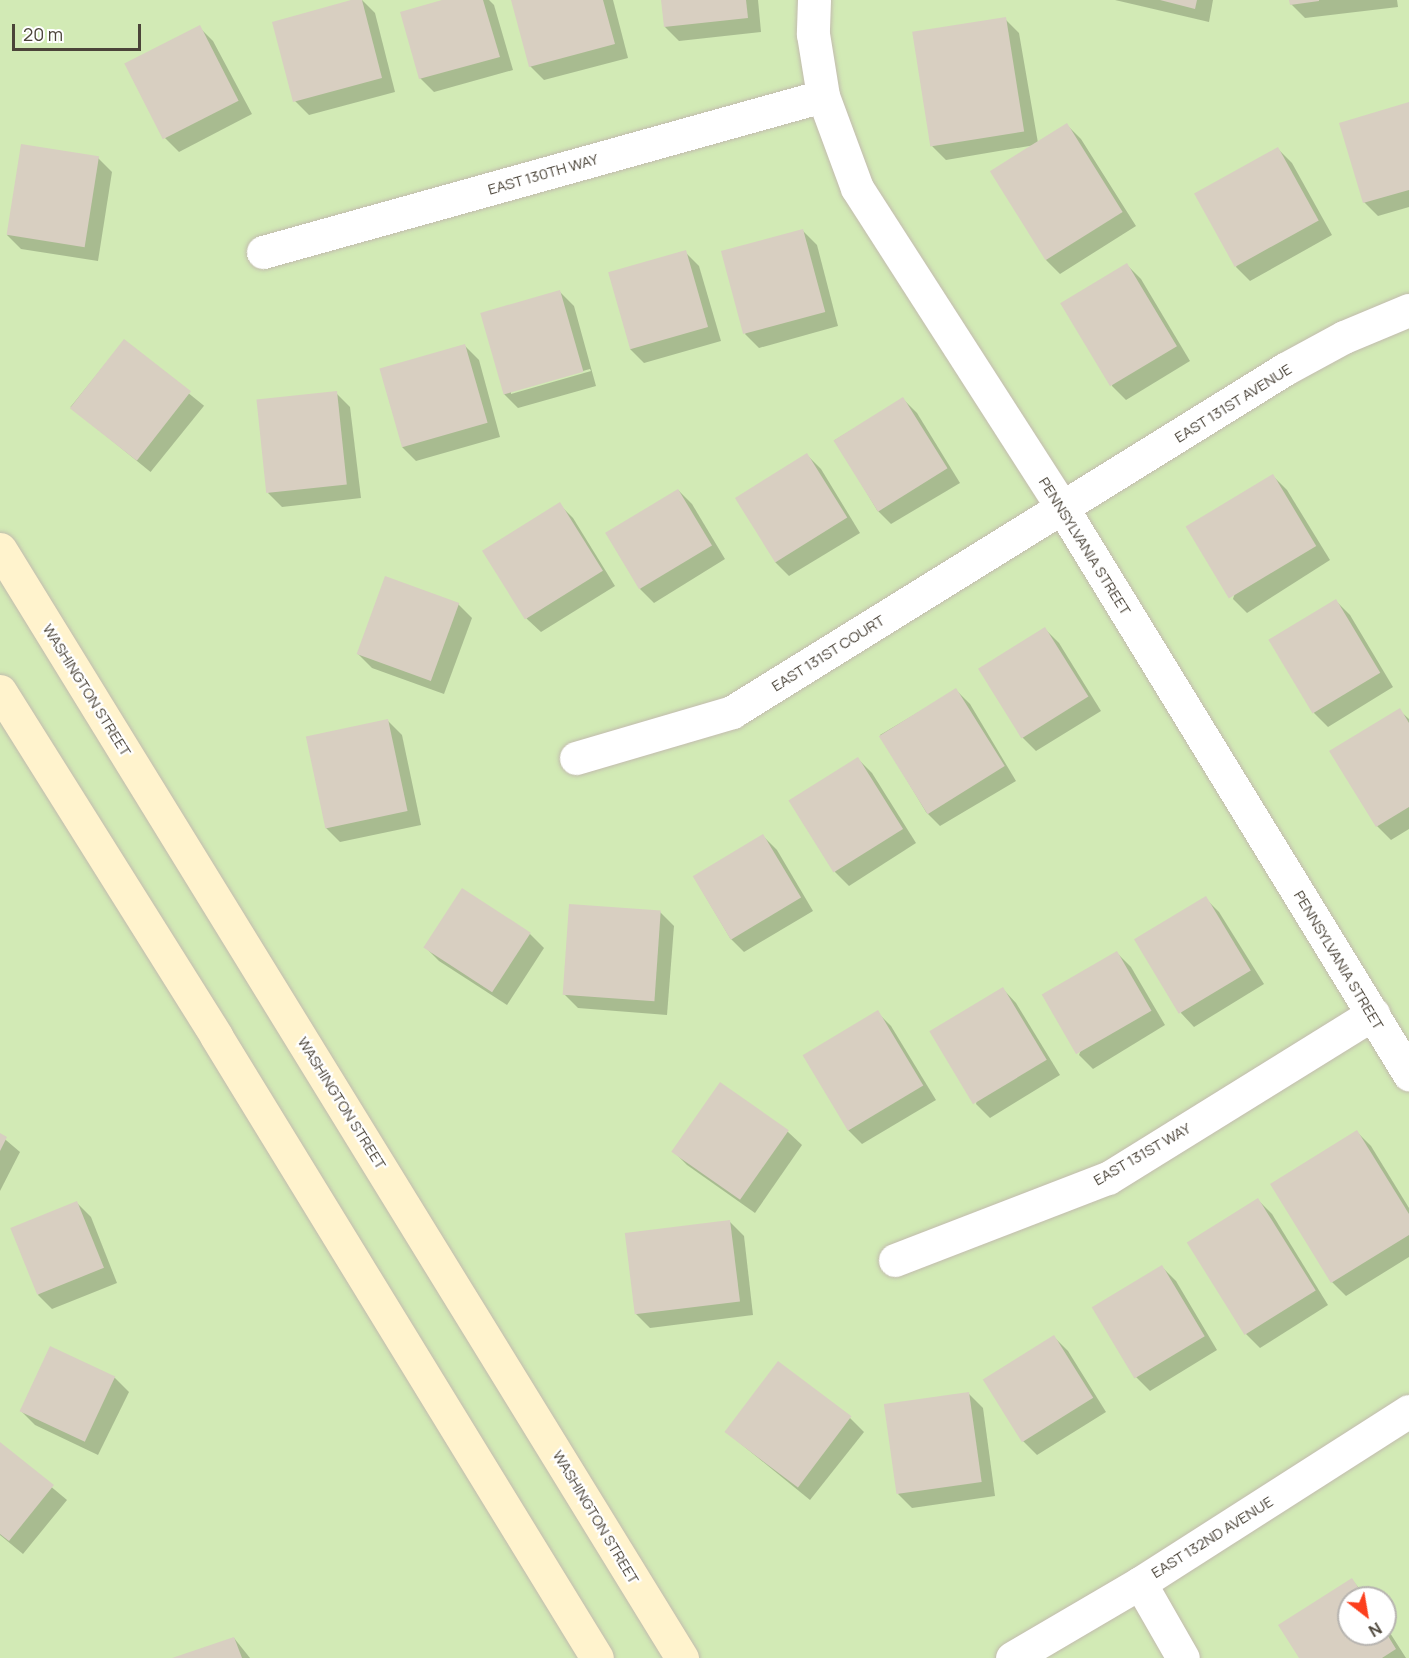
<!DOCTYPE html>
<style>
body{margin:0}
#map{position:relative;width:1409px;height:1658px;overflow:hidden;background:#f6f3ec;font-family:Manrope,sans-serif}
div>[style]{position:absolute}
.green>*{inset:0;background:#d2eab5}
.shadow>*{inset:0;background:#0003;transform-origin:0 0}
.building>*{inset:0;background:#d8cfc1;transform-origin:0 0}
.roads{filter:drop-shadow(0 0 2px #c2bbae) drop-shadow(0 0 2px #c2bbae)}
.street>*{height:33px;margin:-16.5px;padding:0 16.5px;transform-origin:16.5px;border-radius:16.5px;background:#fff}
.secondary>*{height:33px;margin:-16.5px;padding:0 16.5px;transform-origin:16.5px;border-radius:16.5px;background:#fff3cd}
span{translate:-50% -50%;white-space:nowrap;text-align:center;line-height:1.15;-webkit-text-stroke:4.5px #fff;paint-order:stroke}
.street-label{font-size:15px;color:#4b4439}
.north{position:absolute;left:1337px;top:1586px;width:60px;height:60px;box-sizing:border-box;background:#fff;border:2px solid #b7b4b0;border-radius:50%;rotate:149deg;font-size:16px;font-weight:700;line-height:24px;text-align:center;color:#4b4439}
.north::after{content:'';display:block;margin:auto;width:21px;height:27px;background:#fc3f1d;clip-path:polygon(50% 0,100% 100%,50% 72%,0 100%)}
.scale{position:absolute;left:12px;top:24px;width:129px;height:27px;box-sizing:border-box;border:3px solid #4b4439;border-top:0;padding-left:8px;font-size:18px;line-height:21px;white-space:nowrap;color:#4b4439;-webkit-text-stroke:4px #fff;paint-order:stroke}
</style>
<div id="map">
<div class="green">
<i style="clip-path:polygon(evenodd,0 0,1409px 0,1409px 1658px,0 1658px,0 0,1349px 1598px,1385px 1598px,1385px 1634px,1349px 1634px,1349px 1598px)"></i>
</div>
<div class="shadow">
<i style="clip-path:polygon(356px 0,362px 0,375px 13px,395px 92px,309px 115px,295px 101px)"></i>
<i style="clip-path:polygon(447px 0,489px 0,494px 5px,513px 70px,434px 92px,420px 78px)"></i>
<i style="clip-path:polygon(512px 0,613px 0,628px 58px,544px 80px,530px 66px)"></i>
<i style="clip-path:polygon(662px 0,758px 0,761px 32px,679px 41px,665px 27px)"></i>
<i style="clip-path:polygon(1115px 0,1213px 0,1209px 22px)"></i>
<i style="clip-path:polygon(1291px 0,1397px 0,1398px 7px,1305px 18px,1291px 4px)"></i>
<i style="clip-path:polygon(1005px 19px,1019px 33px,1038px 143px,1067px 125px,1081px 139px,1136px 226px,1060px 274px,1046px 260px,1035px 145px,946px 160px,932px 146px)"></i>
<i style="clip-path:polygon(199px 27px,213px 41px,252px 114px,179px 152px,165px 138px)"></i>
<i style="clip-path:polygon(1409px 104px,1409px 207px,1378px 216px,1364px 202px)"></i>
<i style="clip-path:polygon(1278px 149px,1292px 163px,1332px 235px,1250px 281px,1236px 267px)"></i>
<i style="clip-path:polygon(98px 158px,112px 172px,98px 261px,21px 249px,7px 235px)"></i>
<i style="clip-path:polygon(803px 231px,817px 245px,838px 326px,759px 348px,745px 334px)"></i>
<i style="clip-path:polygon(685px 252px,699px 266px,721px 341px,644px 363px,630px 349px)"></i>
<i style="clip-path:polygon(1127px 265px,1141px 279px,1190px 361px,1126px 400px,1112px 386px)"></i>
<i style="clip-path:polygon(evenodd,560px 292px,574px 306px,596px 386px,518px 408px,504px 394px,560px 292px,590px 369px,591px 371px,511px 394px,511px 391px,590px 369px)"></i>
<i style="left:124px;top:341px;width:103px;height:85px;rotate:39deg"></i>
<i style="clip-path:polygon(465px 346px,479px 360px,500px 437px,416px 461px,402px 447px)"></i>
<i style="clip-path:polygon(336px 393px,350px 407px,361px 498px,282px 507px,268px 493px)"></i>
<i style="clip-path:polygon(903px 399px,917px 413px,960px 483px,891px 524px,877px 510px,835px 440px)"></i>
<i style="clip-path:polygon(807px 455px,821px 469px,860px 533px,789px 576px,775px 562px)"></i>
<i style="clip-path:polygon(1273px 476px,1287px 490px,1330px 560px,1247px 613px,1233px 599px)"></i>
<i style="clip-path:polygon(678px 490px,692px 504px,725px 559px,654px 603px,640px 589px)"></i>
<i style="clip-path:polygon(559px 504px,573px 518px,615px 586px,541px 632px,527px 619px,485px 551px)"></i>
<i style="clip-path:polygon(1336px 601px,1350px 615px,1393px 687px,1328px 727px,1314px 713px)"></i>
<i style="clip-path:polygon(458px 604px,472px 618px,444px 694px,372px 668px,358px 654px)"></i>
<i style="clip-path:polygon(1045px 629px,1059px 643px,1101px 711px,1036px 751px,1022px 737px)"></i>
<i style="clip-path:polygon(956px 690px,970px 704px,1016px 781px,940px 826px,926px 812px,880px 735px)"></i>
<i style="clip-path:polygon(1399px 710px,1409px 719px,1409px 829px,1391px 840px,1377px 826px)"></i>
<i style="clip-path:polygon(388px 721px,402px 735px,421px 825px,340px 842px,326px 828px)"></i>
<i style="clip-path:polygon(858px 759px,872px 773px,916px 843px,849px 886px,835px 872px)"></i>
<i style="clip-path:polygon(763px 836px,777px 850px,813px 911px,744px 952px,730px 938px,694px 877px)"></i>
<i style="clip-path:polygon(462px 890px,530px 934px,544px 948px,507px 1005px,439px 961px,425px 947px)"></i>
<i style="clip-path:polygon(1205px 898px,1219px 912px,1264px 984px,1194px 1027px,1181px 1013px)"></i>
<i style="clip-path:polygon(660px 912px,674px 926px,667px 1015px,578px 1008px,564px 994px)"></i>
<i style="clip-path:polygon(1117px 953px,1131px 967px,1165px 1025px,1093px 1069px,1079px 1055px)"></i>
<i style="clip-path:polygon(1003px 989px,1016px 1003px,1060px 1075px,990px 1118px,976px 1104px)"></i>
<i style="clip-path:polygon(877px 1012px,891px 1026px,936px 1100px,862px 1144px,848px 1130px)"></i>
<i style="clip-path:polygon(721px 1084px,788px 1132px,802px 1145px,755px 1213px,687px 1165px,673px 1151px)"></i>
<i style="clip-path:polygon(1357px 1132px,1371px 1146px,1409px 1208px,1409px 1257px,1346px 1296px,1332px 1282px,1272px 1184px)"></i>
<i style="clip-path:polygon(0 1135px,20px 1152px,0 1191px)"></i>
<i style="clip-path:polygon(1258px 1200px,1272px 1214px,1328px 1305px,1260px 1348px,1246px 1334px)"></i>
<i style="clip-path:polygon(77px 1203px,91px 1217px,117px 1283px,52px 1309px,38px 1295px)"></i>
<i style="clip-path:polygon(730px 1222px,744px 1236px,753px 1315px,650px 1328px,636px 1314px)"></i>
<i style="clip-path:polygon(1162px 1267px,1176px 1281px,1217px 1350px,1150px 1391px,1136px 1377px)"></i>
<i style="clip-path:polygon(1054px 1337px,1068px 1351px,1106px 1412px,1037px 1455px,1023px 1441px)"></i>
<i style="clip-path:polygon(51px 1348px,115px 1378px,129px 1392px,98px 1455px,35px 1425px,21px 1411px)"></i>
<i style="clip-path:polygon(969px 1394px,983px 1408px,995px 1496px,912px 1508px,898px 1494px)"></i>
<i style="clip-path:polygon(850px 1418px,864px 1432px,810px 1500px,725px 1431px)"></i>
<i style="clip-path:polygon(0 1444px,67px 1500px,23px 1554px,0 1535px)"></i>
<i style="clip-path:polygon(1352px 1580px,1368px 1598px,1349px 1598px,1349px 1634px,1385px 1634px,1385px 1625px,1406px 1658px,1301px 1658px)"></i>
<i style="clip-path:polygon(234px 1638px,250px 1658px,175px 1658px)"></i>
</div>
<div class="building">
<i style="clip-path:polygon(351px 0,362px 0,382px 78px,293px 102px,272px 22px)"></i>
<i style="clip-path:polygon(442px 0,483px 0,500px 57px,419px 79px,400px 12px)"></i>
<i style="clip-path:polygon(511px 0,603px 0,615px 44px,529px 67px)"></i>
<i style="clip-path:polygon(661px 0,746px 0,748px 18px,664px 27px)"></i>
<i style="clip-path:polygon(1160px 0,1197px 0,1195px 9px)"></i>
<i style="clip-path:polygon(1289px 0,1319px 0,1319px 1px,1290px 5px)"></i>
<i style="left:1006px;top:17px;width:116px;height:95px;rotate:81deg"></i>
<i style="left:200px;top:25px;width:85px;height:85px;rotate:63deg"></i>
<i style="clip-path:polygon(1409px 102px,1409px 190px,1363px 203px,1339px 123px)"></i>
<i style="left:1067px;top:123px;width:105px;height:91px;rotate:58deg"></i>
<i style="left:21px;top:144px;width:79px;height:92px;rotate:9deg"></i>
<i style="left:1278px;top:147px;width:84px;height:96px;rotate:61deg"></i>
<i style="left:803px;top:229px;width:86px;height:85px;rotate:75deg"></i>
<i style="left:686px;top:250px;width:80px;height:81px;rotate:74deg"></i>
<i style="left:1127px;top:263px;width:97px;height:78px;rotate:59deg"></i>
<i style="left:560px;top:290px;width:85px;height:83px;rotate:74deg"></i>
<i style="left:124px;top:339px;width:85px;height:88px;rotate:38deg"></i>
<i style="left:465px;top:344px;width:82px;height:89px;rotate:74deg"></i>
<i style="left:337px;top:391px;width:94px;height:81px;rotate:84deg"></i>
<i style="left:903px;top:397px;width:84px;height:82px;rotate:58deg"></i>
<i style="left:807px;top:453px;width:76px;height:85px;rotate:58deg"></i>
<i style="left:1273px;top:474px;width:84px;height:102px;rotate:59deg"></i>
<i style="left:678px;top:489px;width:66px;height:85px;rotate:59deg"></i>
<i style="left:560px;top:502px;width:81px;height:92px;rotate:58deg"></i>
<i style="left:385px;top:576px;width:79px;height:83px;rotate:20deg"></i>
<i style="left:1336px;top:599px;width:86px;height:79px;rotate:59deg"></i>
<i style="left:1045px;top:627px;width:82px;height:79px;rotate:58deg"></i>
<i style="left:956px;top:688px;width:92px;height:91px;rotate:58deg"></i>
<i style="clip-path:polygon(1400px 708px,1409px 723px,1409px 807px,1376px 827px,1329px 751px)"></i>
<i style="left:388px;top:719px;width:94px;height:84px;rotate:78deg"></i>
<i style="left:858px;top:757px;width:85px;height:82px;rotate:58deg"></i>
<i style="left:763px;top:834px;width:74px;height:82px;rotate:59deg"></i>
<i style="left:462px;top:888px;width:82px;height:71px;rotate:33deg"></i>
<i style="left:1206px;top:896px;width:87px;height:84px;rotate:59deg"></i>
<i style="left:569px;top:904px;width:92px;height:91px;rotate:4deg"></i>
<i style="left:1117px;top:951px;width:69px;height:87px;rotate:60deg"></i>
<i style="left:1003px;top:987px;width:85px;height:86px;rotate:59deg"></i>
<i style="left:878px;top:1010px;width:88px;height:88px;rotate:59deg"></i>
<i style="left:720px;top:1082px;width:84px;height:85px;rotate:35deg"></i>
<i style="clip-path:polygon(1357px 1130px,1409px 1214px,1409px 1235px,1331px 1283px,1270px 1184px)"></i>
<i style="clip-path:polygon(0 1133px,7px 1137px,0 1151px)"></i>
<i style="left:1258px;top:1198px;width:109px;height:84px;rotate:58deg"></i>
<i style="left:77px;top:1201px;width:72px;height:72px;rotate:68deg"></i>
<i style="left:730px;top:1220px;width:82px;height:106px;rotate:83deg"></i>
<i style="left:1162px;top:1265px;width:83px;height:82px;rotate:59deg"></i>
<i style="left:1054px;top:1335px;width:74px;height:84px;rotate:58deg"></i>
<i style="left:50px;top:1346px;width:72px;height:72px;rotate:25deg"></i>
<i style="left:778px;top:1361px;width:92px;height:89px;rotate:37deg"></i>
<i style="left:969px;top:1392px;width:91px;height:86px;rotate:82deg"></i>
<i style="clip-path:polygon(0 1442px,54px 1485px,9px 1541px,0 1534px)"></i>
<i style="clip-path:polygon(1352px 1578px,1365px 1598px,1349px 1598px,1349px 1634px,1385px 1634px,1385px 1631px,1396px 1649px,1382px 1658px,1299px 1658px,1278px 1625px)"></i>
<i style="clip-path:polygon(234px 1637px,242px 1658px,172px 1658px)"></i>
</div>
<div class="roads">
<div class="street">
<i style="left:814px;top:0;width:34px;rotate:92deg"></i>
<i style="left:813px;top:34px;width:63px;rotate:80.8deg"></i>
<i style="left:823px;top:96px;width:98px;rotate:69.7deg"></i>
<i style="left:857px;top:188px;width:381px;rotate:57.3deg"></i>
<i style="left:1063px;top:509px;width:663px;rotate:58.52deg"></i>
<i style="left:263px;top:252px;width:581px;rotate:-15.57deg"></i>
<i style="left:576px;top:758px;width:163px;rotate:-16.4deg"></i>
<i style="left:732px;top:712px;width:651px;rotate:-31.81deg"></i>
<i style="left:1285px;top:369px;width:67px;rotate:-28.5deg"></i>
<i style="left:1344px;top:337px;width:70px;rotate:-22.6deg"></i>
<i style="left:895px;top:1260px;width:228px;rotate:-21.1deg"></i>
<i style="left:1108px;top:1178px;width:312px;rotate:-31.8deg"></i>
<i style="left:1140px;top:1583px;width:86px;rotate:60.2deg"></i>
<i style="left:1012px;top:1658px;width:148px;rotate:-30.4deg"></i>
<i style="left:1140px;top:1583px;width:319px;rotate:-32.6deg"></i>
</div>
<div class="secondary">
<i style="left:0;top:549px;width:1302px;rotate:58.41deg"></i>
<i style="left:0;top:691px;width:407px;rotate:57.9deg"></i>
<i style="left:216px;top:1036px;width:729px;rotate:58.51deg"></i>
</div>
</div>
<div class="street-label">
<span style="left:543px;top:174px;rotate:-16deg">EAST 130TH WAY</span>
<span style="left:1233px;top:403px;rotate:-32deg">EAST 131ST AVENUE</span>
<span style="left:1085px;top:546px;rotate:58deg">PENNSYLVANIA STREET</span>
<span style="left:828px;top:653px;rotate:-32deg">EAST 131ST COURT</span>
<span style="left:87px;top:690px;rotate:58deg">WASHINGTON STREET</span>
<span style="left:1339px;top:960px;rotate:59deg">PENNSYLVANIA STREET</span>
<span style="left:342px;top:1103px;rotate:58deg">WASHINGTON STREET</span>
<span style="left:1142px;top:1154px;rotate:-30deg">EAST 131ST WAY</span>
<span style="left:596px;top:1517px;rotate:59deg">WASHINGTON STREET</span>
<span style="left:1212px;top:1537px;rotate:-32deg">EAST 132ND AVENUE</span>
</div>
<div class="north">N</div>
<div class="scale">20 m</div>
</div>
